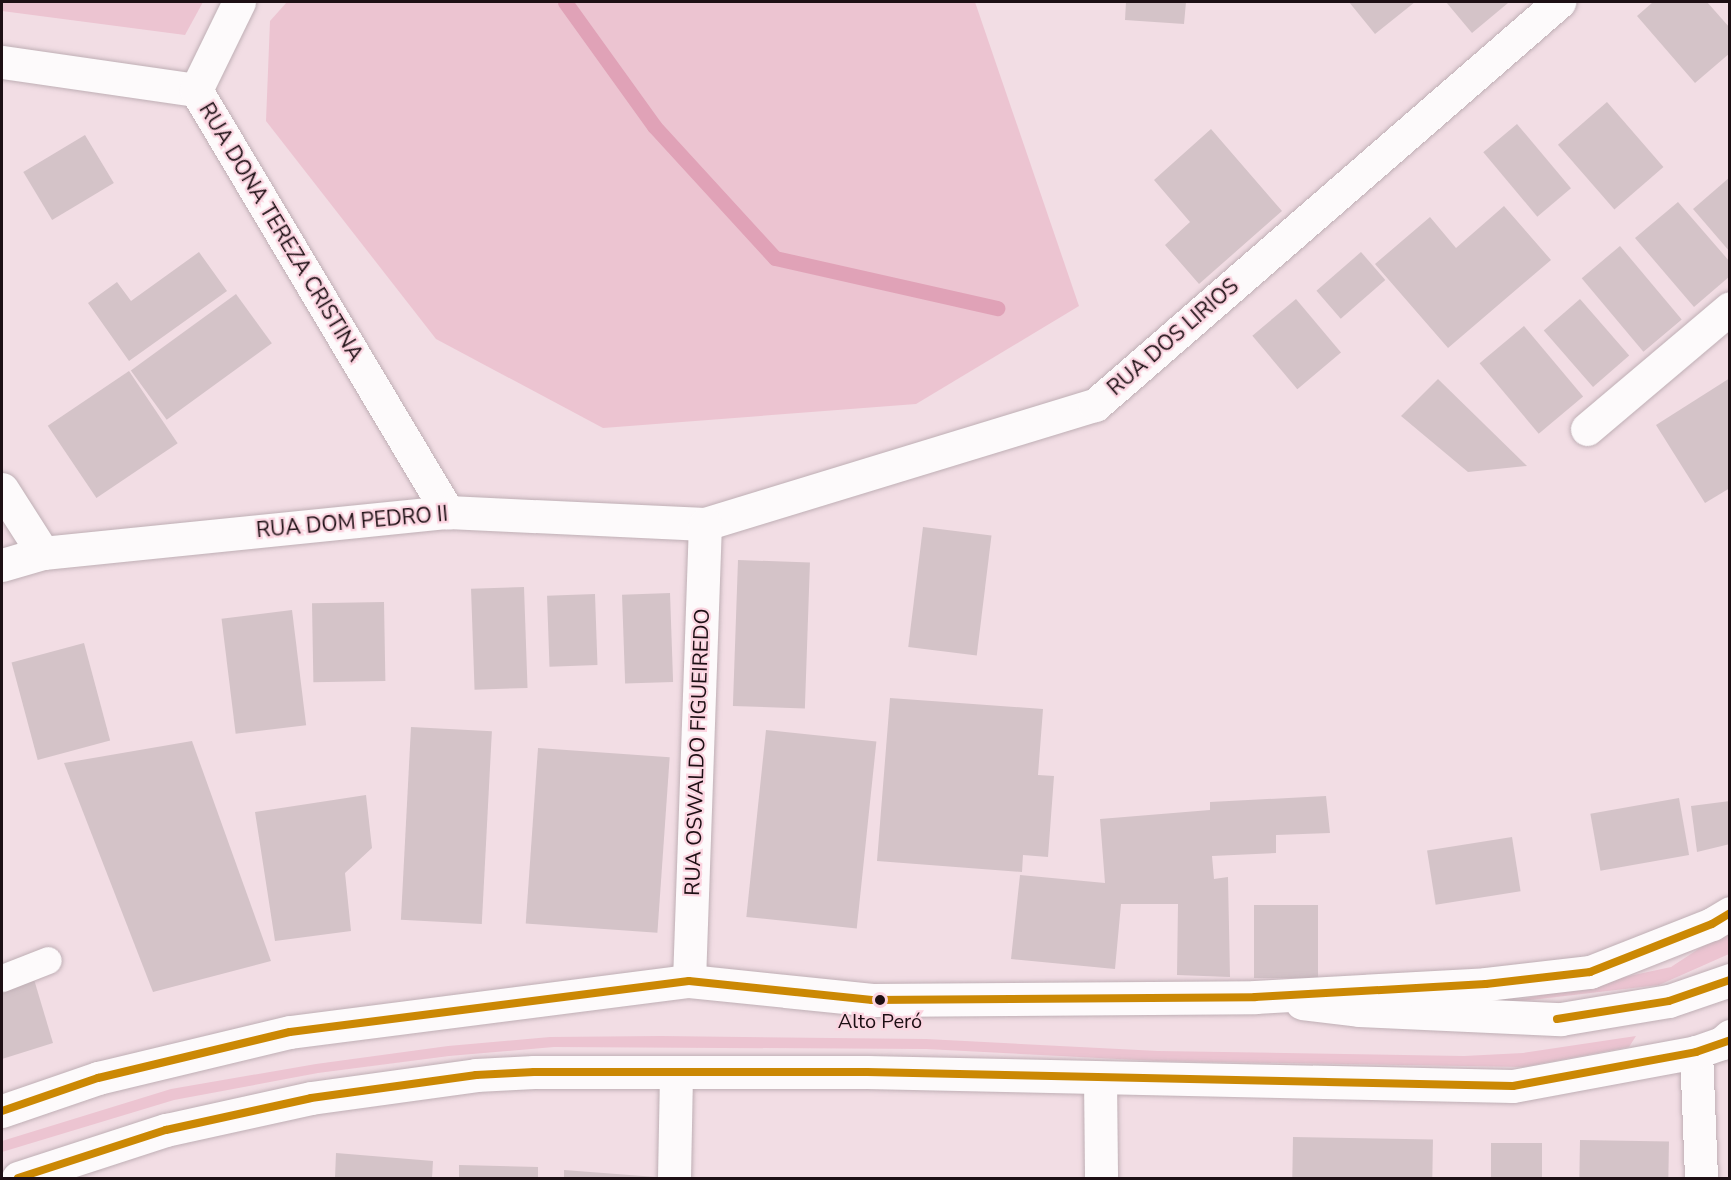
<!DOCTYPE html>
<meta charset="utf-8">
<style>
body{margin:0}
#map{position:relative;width:1731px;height:1180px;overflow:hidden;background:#f2dde4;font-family:"Nunito Sans",sans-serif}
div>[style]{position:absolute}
.green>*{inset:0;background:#ecc4d1}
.stream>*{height:15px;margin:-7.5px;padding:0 7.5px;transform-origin:7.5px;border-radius:7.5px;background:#e0a2b7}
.building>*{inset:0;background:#d4c3c8;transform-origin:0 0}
.roads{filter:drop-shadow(0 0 2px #bfafb5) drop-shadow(0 0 2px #bfafb5)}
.service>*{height:27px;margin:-13.5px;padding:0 13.5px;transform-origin:13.5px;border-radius:13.5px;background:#fdfafb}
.minor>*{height:33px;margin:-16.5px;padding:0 16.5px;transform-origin:16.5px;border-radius:16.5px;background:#fdfafb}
.secondary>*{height:33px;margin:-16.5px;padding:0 16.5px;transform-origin:16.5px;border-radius:16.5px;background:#fdfafb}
.primary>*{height:33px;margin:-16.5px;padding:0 16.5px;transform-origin:16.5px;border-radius:16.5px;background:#fdfafb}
.bus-1>*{height:8px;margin:-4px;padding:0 4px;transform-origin:4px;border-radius:4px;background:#cb8804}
.dots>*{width:16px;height:16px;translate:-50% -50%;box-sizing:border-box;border:3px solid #fbd4e0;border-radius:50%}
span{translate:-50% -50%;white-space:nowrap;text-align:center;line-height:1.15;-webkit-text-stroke:4.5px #fbd4e0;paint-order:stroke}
.bus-label{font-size:20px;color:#1d0f14}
.street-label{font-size:21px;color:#1d0f14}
.frame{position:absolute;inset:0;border:3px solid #1d0f14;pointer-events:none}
</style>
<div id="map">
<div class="green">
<i style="clip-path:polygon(2px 2px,203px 2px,185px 35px,2px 11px)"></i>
<i style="clip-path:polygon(287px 2px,975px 2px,1079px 306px,916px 404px,603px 428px,436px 339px,266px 121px,270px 21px)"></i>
<i style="clip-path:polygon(1729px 929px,1729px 954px,1659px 985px,1504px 1003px,1671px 967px)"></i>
<i style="clip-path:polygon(661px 1036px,926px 1039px,1158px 1051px,1464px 1056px,1523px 1053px,1636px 1036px,1629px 1047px,1522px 1067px,1157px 1061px,926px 1049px,554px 1047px,449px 1056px,318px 1073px,174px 1100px,2px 1152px,2px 1141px,171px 1089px,316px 1064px,448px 1046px,550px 1037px)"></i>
</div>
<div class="stream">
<i style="left:565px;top:2px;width:153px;rotate:54.3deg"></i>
<i style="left:654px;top:126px;width:179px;rotate:47.5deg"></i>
<i style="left:775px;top:258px;width:228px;rotate:12.7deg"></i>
</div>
<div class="building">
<i style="clip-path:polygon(1126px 2px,1186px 2px,1184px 24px,1125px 20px)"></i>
<i style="clip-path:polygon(1349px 2px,1415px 2px,1375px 34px)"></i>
<i style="clip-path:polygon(1446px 2px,1507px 2px,1508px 3px,1472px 33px)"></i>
<i style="clip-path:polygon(1653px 2px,1707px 2px,1730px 28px,1730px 53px,1695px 83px,1637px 16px)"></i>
<i style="left:1607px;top:102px;width:86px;height:65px;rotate:49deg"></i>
<i style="left:1517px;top:124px;width:84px;height:44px;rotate:50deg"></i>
<i style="clip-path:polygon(1211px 129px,1282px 211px,1199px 284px,1165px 245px,1190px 222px,1154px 180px)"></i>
<i style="left:85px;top:135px;width:56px;height:72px;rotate:59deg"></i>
<i style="clip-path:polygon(1730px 177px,1730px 252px,1693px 209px)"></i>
<i style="clip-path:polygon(1678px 202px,1730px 262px,1730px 276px,1694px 307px,1635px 238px)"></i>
<i style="clip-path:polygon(1504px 206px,1551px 260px,1448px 348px,1375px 264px,1430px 217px,1456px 248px)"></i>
<i style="left:1620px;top:246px;width:96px;height:50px;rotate:50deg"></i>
<i style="clip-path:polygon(199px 252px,227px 291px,129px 361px,88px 303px,117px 282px,131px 301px)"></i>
<i style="left:1361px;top:252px;width:37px;height:59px;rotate:49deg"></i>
<i style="left:236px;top:294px;width:61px;height:130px;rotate:54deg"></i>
<i style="left:1296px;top:299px;width:70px;height:57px;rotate:50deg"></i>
<i style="left:1580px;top:299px;width:75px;height:48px;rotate:49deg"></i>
<i style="left:1524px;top:326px;width:92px;height:58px;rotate:50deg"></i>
<i style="left:129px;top:371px;width:87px;height:98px;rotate:56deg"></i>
<i style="clip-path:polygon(1730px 378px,1730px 488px,1705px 503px,1656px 425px)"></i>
<i style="clip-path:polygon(1438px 379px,1527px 466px,1468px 472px,1401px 416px)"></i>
<i style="left:923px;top:527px;width:69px;height:121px;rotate:7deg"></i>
<i style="left:738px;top:560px;width:72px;height:146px;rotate:2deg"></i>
<i style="left:524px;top:587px;width:101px;height:53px;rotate:88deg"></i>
<i style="left:670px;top:593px;width:89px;height:48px;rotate:88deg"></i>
<i style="left:595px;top:594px;width:71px;height:48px;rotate:88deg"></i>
<i style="left:384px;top:602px;width:79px;height:72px;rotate:89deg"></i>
<i style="left:292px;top:610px;width:116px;height:71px;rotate:83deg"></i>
<i style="left:84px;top:643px;width:101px;height:75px;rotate:75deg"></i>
<i style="clip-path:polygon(890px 698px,1043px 709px,1038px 775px,1054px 776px,1048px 857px,1023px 855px,1022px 872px,877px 861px)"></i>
<i style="left:411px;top:727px;width:81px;height:193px;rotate:3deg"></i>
<i style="left:766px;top:730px;width:111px;height:188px;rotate:6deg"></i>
<i style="clip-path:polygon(192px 741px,271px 961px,153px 992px,64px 763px)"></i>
<i style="left:538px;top:748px;width:132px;height:176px;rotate:4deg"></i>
<i style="clip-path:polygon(366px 795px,372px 848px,345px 873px,351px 931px,275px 941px,255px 812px)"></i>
<i style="clip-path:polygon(1326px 796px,1330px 833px,1276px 835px,1276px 853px,1212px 856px,1214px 879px,1228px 877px,1230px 977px,1177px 975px,1178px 904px,1121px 904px,1115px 969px,1011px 959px,1020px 875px,1105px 883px,1100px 819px,1210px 810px,1210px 802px)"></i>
<i style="left:1679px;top:798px;width:58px;height:90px;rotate:80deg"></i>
<i style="clip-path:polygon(1730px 801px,1730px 844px,1697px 852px,1691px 806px)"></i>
<i style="left:1512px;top:837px;width:55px;height:86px;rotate:81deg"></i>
<i style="left:1254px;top:905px;width:64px;height:73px"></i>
<i style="clip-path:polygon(33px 976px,53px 1043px,2px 1059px,2px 986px)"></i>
<i style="left:1293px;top:1137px;width:140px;height:41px;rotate:1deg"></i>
<i style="left:1580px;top:1140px;width:89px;height:38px;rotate:1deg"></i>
<i style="left:1491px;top:1143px;width:51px;height:35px"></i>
<i style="clip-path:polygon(336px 1153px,433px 1161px,432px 1178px,335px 1178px)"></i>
<i style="clip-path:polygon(459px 1165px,538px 1167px,538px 1178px,459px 1178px)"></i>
<i style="clip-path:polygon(564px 1170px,656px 1177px,656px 1178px,564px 1178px)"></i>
</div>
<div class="roads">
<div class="service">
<i style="left:2px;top:978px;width:49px;rotate:-21.4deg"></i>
</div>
<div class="minor">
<i style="left:2px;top:62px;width:196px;rotate:8.2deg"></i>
<i style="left:196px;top:90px;width:492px;rotate:59.2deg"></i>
<i style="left:196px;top:90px;width:98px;rotate:-64deg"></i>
<i style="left:1587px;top:429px;width:187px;rotate:-40.2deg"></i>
<i style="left:2px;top:489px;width:76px;rotate:57.4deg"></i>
<i style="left:2px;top:565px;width:43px;rotate:-16.3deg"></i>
<i style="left:43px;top:553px;width:407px;rotate:-5.8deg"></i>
<i style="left:448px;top:512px;width:257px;rotate:2.7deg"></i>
<i style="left:705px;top:524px;width:408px;rotate:-17deg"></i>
<i style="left:1095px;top:405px;width:615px;rotate:-40.98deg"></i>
<i style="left:689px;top:981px;width:457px;rotate:-88deg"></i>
<i style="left:1696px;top:1052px;width:126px;rotate:87.7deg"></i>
<i style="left:1100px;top:1078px;width:100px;rotate:89.4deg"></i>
<i style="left:674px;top:1178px;width:104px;rotate:-88.9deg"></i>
</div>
<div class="secondary">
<i style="left:1302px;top:1003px;width:57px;rotate:7deg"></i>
<i style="left:1359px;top:1010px;width:202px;rotate:2.6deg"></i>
<i style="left:1561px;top:1019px;width:109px;rotate:-9.5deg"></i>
<i style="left:1669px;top:1001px;width:65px;rotate:-19deg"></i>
</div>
<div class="primary">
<i style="left:2px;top:1111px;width:102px;rotate:-19deg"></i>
<i style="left:98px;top:1078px;width:197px;rotate:-13.5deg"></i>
<i style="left:290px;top:1032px;width:402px;rotate:-7.3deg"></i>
<i style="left:689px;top:981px;width:184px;rotate:5.9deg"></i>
<i style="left:872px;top:1000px;width:383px;rotate:-0.4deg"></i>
<i style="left:1255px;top:997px;width:231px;rotate:-3.2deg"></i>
<i style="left:1486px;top:984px;width:105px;rotate:-6.6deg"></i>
<i style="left:1590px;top:972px;width:131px;rotate:-21.5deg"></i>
<i style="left:1712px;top:924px;width:21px;rotate:-31deg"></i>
<i style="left:18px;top:1178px;width:156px;rotate:-18deg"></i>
<i style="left:166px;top:1130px;width:148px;rotate:-12.4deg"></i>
<i style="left:311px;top:1098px;width:167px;rotate:-7.9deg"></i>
<i style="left:476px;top:1075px;width:58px;rotate:-3deg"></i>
<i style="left:534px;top:1072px;width:333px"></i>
<i style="left:867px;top:1072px;width:646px;rotate:1.24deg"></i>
<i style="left:1513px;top:1086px;width:186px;rotate:-10.5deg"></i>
<i style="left:1696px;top:1052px;width:28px;rotate:-19deg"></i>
<i style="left:1722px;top:1043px;width:11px;rotate:-41deg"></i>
</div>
</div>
<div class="bus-1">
<i style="left:1557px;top:1019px;width:113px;rotate:-9.1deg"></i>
<i style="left:1669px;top:1001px;width:65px;rotate:-19deg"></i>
<i style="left:2px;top:1111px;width:102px;rotate:-19deg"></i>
<i style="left:98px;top:1078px;width:197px;rotate:-13.5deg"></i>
<i style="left:290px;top:1032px;width:402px;rotate:-7.3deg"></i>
<i style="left:689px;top:981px;width:184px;rotate:5.9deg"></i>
<i style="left:872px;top:1000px;width:383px;rotate:-0.4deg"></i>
<i style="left:1255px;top:997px;width:231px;rotate:-3.2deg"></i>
<i style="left:1486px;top:984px;width:105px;rotate:-6.6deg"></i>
<i style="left:1590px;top:972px;width:131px;rotate:-21.5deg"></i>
<i style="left:1712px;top:924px;width:21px;rotate:-31deg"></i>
<i style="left:18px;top:1178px;width:156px;rotate:-18deg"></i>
<i style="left:166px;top:1130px;width:148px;rotate:-12.4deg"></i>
<i style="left:311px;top:1098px;width:167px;rotate:-7.9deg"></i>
<i style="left:476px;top:1075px;width:58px;rotate:-3deg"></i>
<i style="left:534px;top:1072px;width:333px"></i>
<i style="left:867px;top:1072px;width:646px;rotate:1.24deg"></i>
<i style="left:1513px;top:1086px;width:186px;rotate:-10.5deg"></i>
<i style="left:1696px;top:1052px;width:36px;rotate:-19deg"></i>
</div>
<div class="dots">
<i style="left:880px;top:1000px;background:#1d0f14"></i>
</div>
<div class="bus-label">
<span style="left:880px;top:1021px">Alto Peró</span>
</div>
<div class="street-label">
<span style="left:281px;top:232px;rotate:59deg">RUA DONA TEREZA CRISTINA</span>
<span style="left:1173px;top:337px;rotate:-41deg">RUA DOS LIRIOS</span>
<span style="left:352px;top:522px;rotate:-5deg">RUA DOM PEDRO II</span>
<span style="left:697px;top:752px;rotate:-88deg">RUA OSWALDO FIGUEIREDO</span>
</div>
<div class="frame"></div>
</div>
